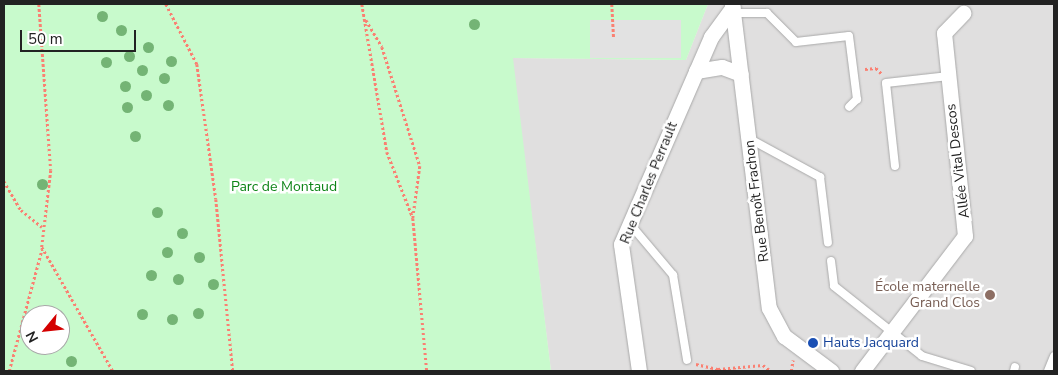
<!DOCTYPE html>
<meta charset="utf-8">
<style>
body{margin:0}
#map{position:relative;width:1058px;height:375px;overflow:hidden;background:#f2efe9;font-family:"Nunito Sans",sans-serif}
div>[style]{position:absolute}
.residential>*{inset:0;background:#e0dfdf}
.park>*{inset:0;background:#c8facc}
.parking>*{inset:0;background:#e2e2e2;transform-origin:0 0}
.path>*{height:2.5px;margin-top:-1.25px;transform-origin:0;background:repeating-linear-gradient(90deg,#fa8072 0 2.5px,transparent 0 5px)}
.roads{filter:drop-shadow(0 0 1px #a9a9a9) drop-shadow(0 0 1px #a9a9a9)}
.lane>*{height:8px;margin:-4px;padding:0 4px;transform-origin:4px;border-radius:4px;background:#fff}
.street>*{height:15px;margin:-7.5px;padding:0 7.5px;transform-origin:7.5px;border-radius:7.5px;background:#fff}
.trees>*{width:11px;height:11px;margin:-5.5px;border-radius:50%;background:#74b475}
.dots>*{width:14px;height:14px;translate:-50% -50%;box-sizing:border-box;border:2px solid #fff;border-radius:50%}
span{translate:-50% -50%;white-space:nowrap;text-align:center;line-height:1.15;-webkit-text-stroke:5px #fff;paint-order:stroke}
.street-label{font-size:14px;color:#222}
.park-label{font-size:14px;color:#0c8416}
.education-label{font-size:14px;color:#785e54}
.right{translate:-100% -50%;text-align:right}
.transit-label{font-size:14px;color:#164399}
.left{translate:0 -50%;text-align:left}
.frame{position:absolute;inset:0;border:5px solid #222;pointer-events:none}
.north{position:absolute;left:20px;top:305px;width:50px;height:50px;box-sizing:border-box;background:#fff;border:1px solid #a7a7a7;border-radius:50%;rotate:242deg;font-size:14px;font-weight:700;line-height:20px;text-align:center;color:#222}
.north::after{content:'';display:block;margin:auto;width:18px;height:22px;background:#d40000;clip-path:polygon(50% 0,100% 100%,50% 72%,0 100%)}
.scale{position:absolute;left:20px;top:30px;width:116px;height:22px;box-sizing:border-box;border:2px solid #222;border-top:0;padding-left:6px;font-size:15px;line-height:18px;white-space:nowrap;color:#222;-webkit-text-stroke:4px #fff;paint-order:stroke}
</style>
<div id="map">
<div class="residential">
<i style="clip-path:polygon(708px 4px,1054px 4px,1054px 371px,551px 371px,512px 58px,686px 60px)"></i>
</div>
<div class="park">
<i style="clip-path:polygon(evenodd,4px 4px,708px 4px,686px 60px,513px 58px,551px 371px,4px 371px,4px 4px,30px 315px,60px 315px,60px 345px,30px 345px,30px 315px)"></i>
</div>
<div class="parking">
<i style="left:590px;top:20px;width:91px;height:38px"></i>
</div>
<div class="path">
<i style="left:39px;top:4px;width:166px;rotate:85.9deg"></i>
<i style="left:51px;top:170px;width:78px;rotate:96.7deg"></i>
<i style="left:42px;top:247px;width:143px;rotate:60.2deg"></i>
<i style="left:166px;top:4px;width:68px;rotate:62.7deg"></i>
<i style="left:197px;top:64px;width:136px;rotate:82deg"></i>
<i style="left:216px;top:199px;width:173px;rotate:84.4deg"></i>
<i style="left:362px;top:4px;width:150px;rotate:80.4deg"></i>
<i style="left:387px;top:152px;width:71px;rotate:68.5deg"></i>
<i style="left:612px;top:4px;width:34px;rotate:87deg"></i>
<i style="left:366px;top:20px;width:31px;rotate:59deg"></i>
<i style="left:382px;top:47px;width:125px;rotate:72.3deg"></i>
<i style="left:420px;top:166px;width:52px;rotate:97.7deg"></i>
<i style="left:413px;top:218px;width:154px;rotate:84.8deg"></i>
<i style="left:865px;top:69px;width:11px;rotate:-5deg"></i>
<i style="left:876px;top:68px;width:8px;rotate:45deg"></i>
<i style="left:4px;top:181px;width:34px;rotate:60deg"></i>
<i style="left:21px;top:210px;width:27px;rotate:39deg"></i>
<i style="left:696px;top:364px;width:23px;rotate:13deg"></i>
<i style="left:718px;top:369px;width:45px;rotate:-5.1deg"></i>
<i style="left:763px;top:365px;width:10px;rotate:37deg"></i>
<i style="left:9px;top:371px;width:126px;rotate:-74.9deg"></i>
<i style="left:659px;top:371px;width:1px"></i>
<i style="left:791px;top:371px;width:11px;rotate:-80deg"></i>
</div>
<div class="roads">
<div class="lane">
<i style="left:733px;top:13px;width:34px"></i>
<i style="left:767px;top:13px;width:41px;rotate:45deg"></i>
<i style="left:796px;top:42px;width:53px;rotate:-6.5deg"></i>
<i style="left:849px;top:36px;width:64px;rotate:82.8deg"></i>
<i style="left:857px;top:99px;width:11px;rotate:135deg"></i>
<i style="left:750px;top:139px;width:80px;rotate:28.5deg"></i>
<i style="left:820px;top:177px;width:66px;rotate:83.1deg"></i>
<i style="left:895px;top:166px;width:83px;rotate:-96.2deg"></i>
<i style="left:886px;top:83px;width:63px;rotate:-6.3deg"></i>
<i style="left:630px;top:224px;width:67px;rotate:49.9deg"></i>
<i style="left:673px;top:275px;width:86px;rotate:80.6deg"></i>
<i style="left:831px;top:261px;width:25px;rotate:83deg"></i>
<i style="left:834px;top:286px;width:112px;rotate:38.5deg"></i>
<i style="left:922px;top:356px;width:51px;rotate:17deg"></i>
<i style="left:1014px;top:371px;width:4px;rotate:-76deg"></i>
<i style="left:1048px;top:371px;width:16px;rotate:-68deg"></i>
</div>
<div class="street">
<i style="left:732px;top:4px;width:306px;rotate:83.1deg"></i>
<i style="left:769px;top:308px;width:32px;rotate:62deg"></i>
<i style="left:784px;top:336px;width:59px;rotate:36.7deg"></i>
<i style="left:696px;top:71px;width:26px;rotate:-9deg"></i>
<i style="left:722px;top:67px;width:20px;rotate:20deg"></i>
<i style="left:639px;top:371px;width:128px;rotate:-98.1deg"></i>
<i style="left:621px;top:244px;width:226px;rotate:-66.5deg"></i>
<i style="left:711px;top:37px;width:37px;rotate:-54deg"></i>
<i style="left:862px;top:371px;width:170px;rotate:-52.7deg"></i>
<i style="left:965px;top:236px;width:204px;rotate:-95.9deg"></i>
<i style="left:944px;top:33px;width:28px;rotate:-46deg"></i>
</div>
</div>
<div class="trees">
<i style="left:102px;top:16px"></i>
<i style="left:474px;top:24px"></i>
<i style="left:121px;top:30px"></i>
<i style="left:148px;top:47px"></i>
<i style="left:129px;top:56px"></i>
<i style="left:171px;top:61px"></i>
<i style="left:106px;top:62px"></i>
<i style="left:142px;top:70px"></i>
<i style="left:164px;top:78px"></i>
<i style="left:125px;top:86px"></i>
<i style="left:146px;top:95px"></i>
<i style="left:168px;top:105px"></i>
<i style="left:127px;top:107px"></i>
<i style="left:135px;top:136px"></i>
<i style="left:42px;top:184px"></i>
<i style="left:157px;top:212px"></i>
<i style="left:182px;top:233px"></i>
<i style="left:167px;top:252px"></i>
<i style="left:199px;top:257px"></i>
<i style="left:151px;top:275px"></i>
<i style="left:178px;top:279px"></i>
<i style="left:213px;top:284px"></i>
<i style="left:198px;top:313px"></i>
<i style="left:142px;top:314px"></i>
<i style="left:172px;top:319px"></i>
<i style="left:71px;top:361px"></i>
</div>
<div class="dots">
<i style="left:990px;top:295px;background:#8d6e63"></i>
<i style="left:813px;top:343px;background:#1a4fb4"></i>
</div>
<div class="street-label">
<span style="left:958px;top:161px;rotate:-97deg">Allée Vital Descos</span>
<span style="left:649px;top:183px;rotate:-68deg">Rue Charles Perrault</span>
<span style="left:757px;top:201px;rotate:-97deg">Rue Benoît Frachon</span>
</div>
<div class="park-label">
<span style="left:284px;top:187px">Parc de Montaud</span>
</div>
<div class="education-label">
<span class="right" style="left:980px;top:295px">École maternelle<br>Grand Clos</span>
</div>
<div class="transit-label">
<span class="left" style="left:823px;top:343px">Hauts Jacquard</span>
</div>
<div class="frame"></div>
<div class="north">N</div>
<div class="scale">50 m</div>
</div>
